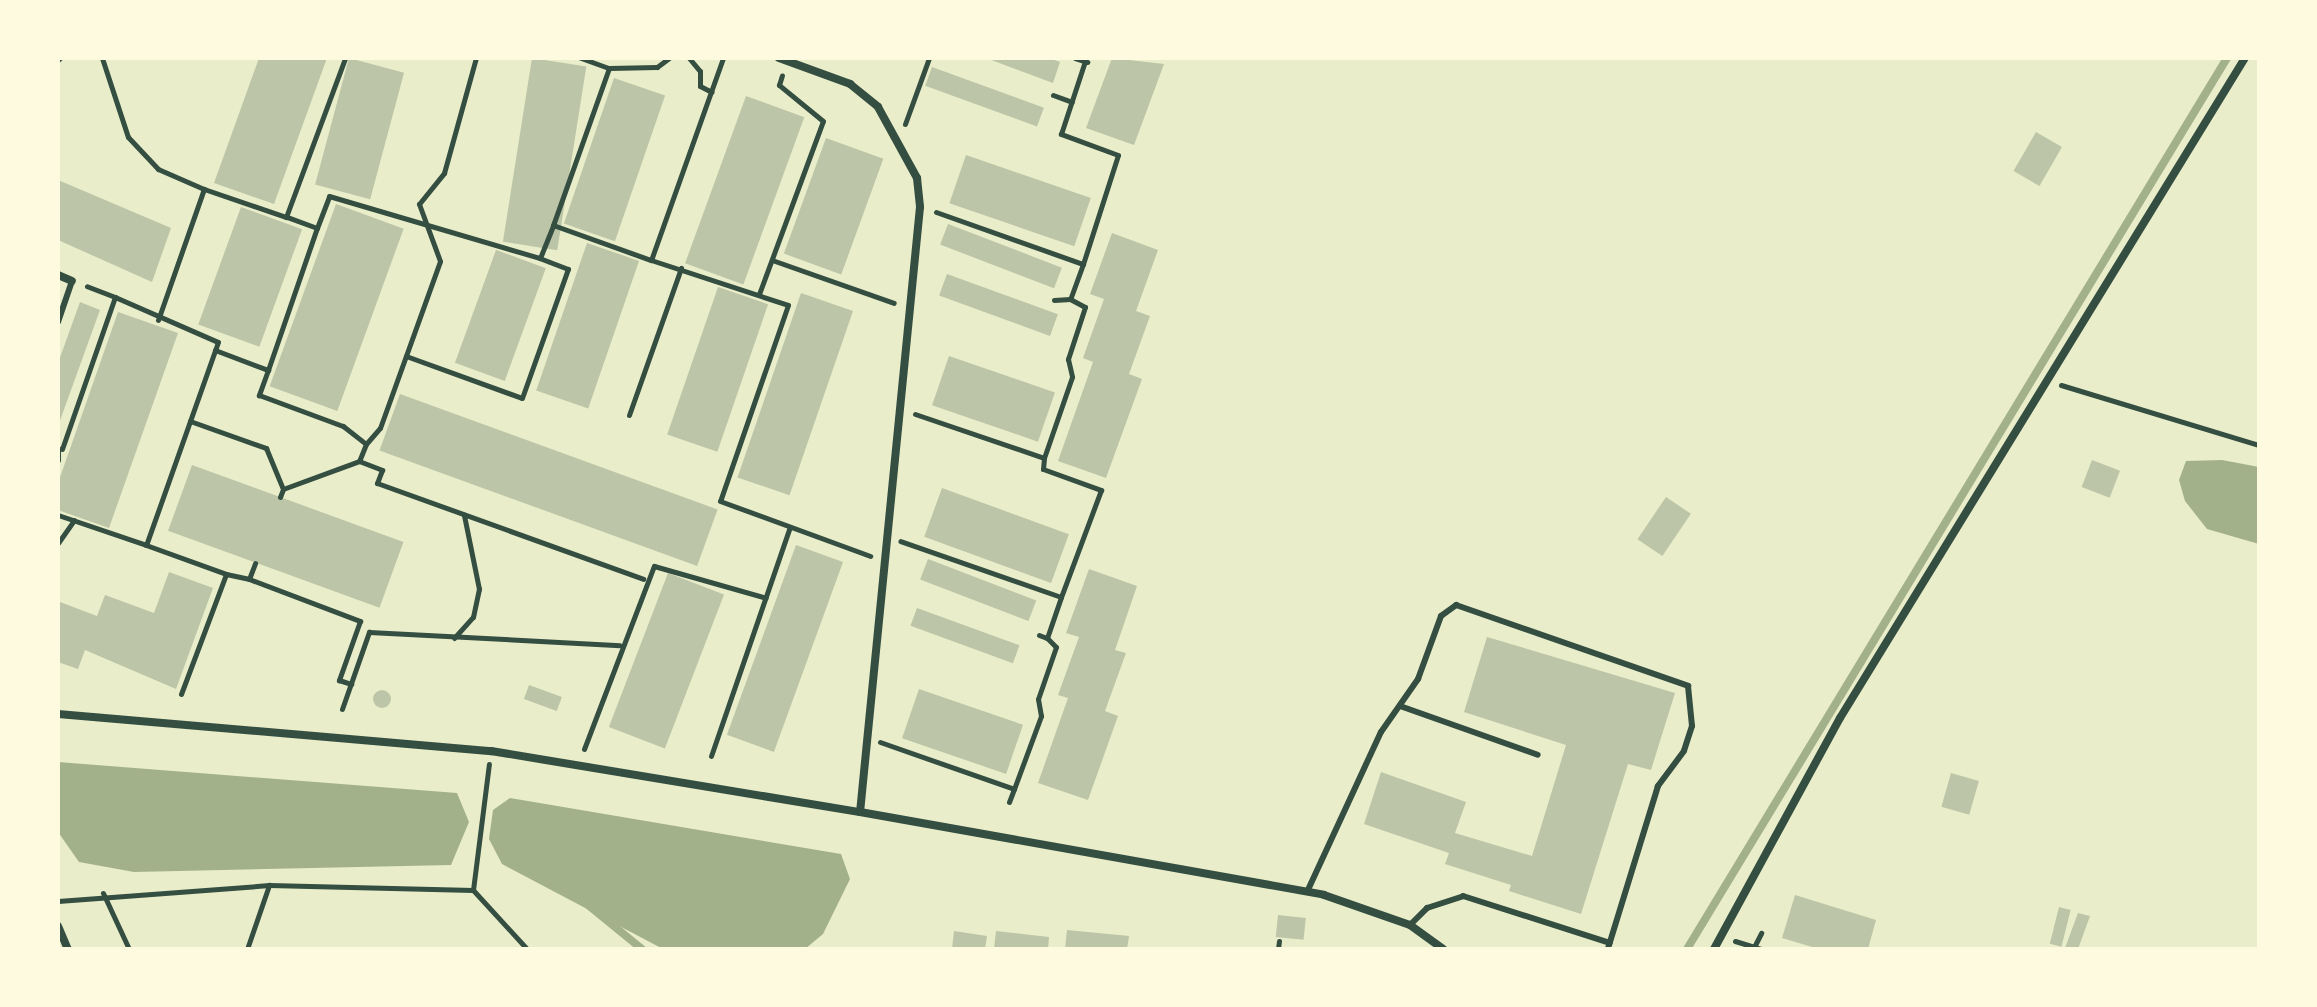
<!DOCTYPE html>
<style>
body{margin:0}
#map{position:relative;width:2317px;height:1007px;overflow:hidden;background:#e9edc9;font-family:Karla,sans-serif}
div>[style]{position:absolute}
.water>*{inset:0;background:#a3b18a}
.stream>*{height:8px;margin:-4px;padding:0 4px;transform-origin:4px;border-radius:4px;background:#a3b18a}
.building>*{inset:0;background:#bcc5a7;transform-origin:0 0}
.round{border-radius:50%}
.path>*{height:5px;margin:-2.5px;padding:0 2.5px;transform-origin:2.5px;border-radius:2.5px;background:#344e41}
.service>*{height:6px;margin:-3px;padding:0 3px;transform-origin:3px;border-radius:3px;background:#344e41}
.minor>*{height:8px;margin:-4px;padding:0 4px;transform-origin:4px;border-radius:4px;background:#344e41}
span{translate:-50% -50%;white-space:nowrap;text-align:center;line-height:1.15;-webkit-text-stroke:6px #fefae0;paint-order:stroke}
.frame{position:absolute;inset:0;border:60px solid #fefae0;pointer-events:none}
</style>
<div id="map">
<div class="water">
<i style="clip-path:polygon(2222px 460px,2259px 467px,2259px 544px,2207px 529px,2185px 501px,2179px 480px,2186px 461px)"></i>
<i style="clip-path:polygon(58px 762px,457px 793px,469px 822px,451px 865px,134px 872px,79px 862px,58px 832px)"></i>
<i style="clip-path:polygon(510px 798px,841px 854px,850px 879px,823px 934px,805px 949px,663px 949px,502px 864px,489px 839px,493px 810px)"></i>
</div>
<div class="stream">
<i style="left:588px;top:905px;width:70px;rotate:39.2deg"></i>
<i style="left:1687px;top:949px;width:1042px;rotate:-58.78deg"></i>
</div>
<div class="building">
<i style="clip-path:polygon(259px 58px,327px 58px,274px 204px,214px 183px)"></i>
<i style="left:349px;top:58px;width:57px;height:131px;rotate:15deg"></i>
<i style="left:532px;top:58px;width:55px;height:186px;rotate:9deg"></i>
<i style="clip-path:polygon(986px 58px,1049px 58px,1060px 62px,1053px 83px)"></i>
<i style="clip-path:polygon(1112px 58px,1164px 64px,1134px 145px,1086px 128px)"></i>
<i style="left:932px;top:67px;width:119px;height:20px;rotate:20deg"></i>
<i style="left:614px;top:78px;width:54px;height:154px;rotate:19deg"></i>
<i style="left:746px;top:96px;width:62px;height:178px;rotate:20deg"></i>
<i style="left:2036px;top:132px;width:30px;height:45px;rotate:30deg"></i>
<i style="left:826px;top:138px;width:61px;height:123px;rotate:20deg"></i>
<i style="left:966px;top:155px;width:132px;height:51px;rotate:19deg"></i>
<i style="clip-path:polygon(58px 180px,171px 228px,152px 282px,58px 240px)"></i>
<i style="left:336px;top:204px;width:72px;height:194px;rotate:20deg"></i>
<i style="left:241px;top:207px;width:65px;height:125px;rotate:20deg"></i>
<i style="left:948px;top:224px;width:122px;height:22px;rotate:21deg"></i>
<i style="clip-path:polygon(1112px 233px,1158px 250px,1136px 311px,1150px 316px,1129px 374px,1142px 379px,1106px 478px,1058px 461px,1093px 362px,1083px 358px,1104px 299px,1090px 294px)"></i>
<i style="left:587px;top:243px;width:55px;height:156px;rotate:19deg"></i>
<i style="left:496px;top:250px;width:53px;height:120px;rotate:20deg"></i>
<i style="left:947px;top:274px;width:118px;height:23px;rotate:20deg"></i>
<i style="left:718px;top:287px;width:53px;height:156px;rotate:19deg"></i>
<i style="left:801px;top:293px;width:55px;height:195px;rotate:19deg"></i>
<i style="clip-path:polygon(80px 302px,100px 310px,58px 426px,58px 363px)"></i>
<i style="clip-path:polygon(118px 312px,178px 333px,109px 528px,58px 510px,58px 483px)"></i>
<i style="left:949px;top:356px;width:112px;height:52px;rotate:19deg"></i>
<i style="left:400px;top:394px;width:338px;height:60px;rotate:20deg"></i>
<i style="left:2092px;top:460px;width:30px;height:29px;rotate:21deg"></i>
<i style="left:192px;top:465px;width:225px;height:70px;rotate:20deg"></i>
<i style="left:942px;top:488px;width:135px;height:52px;rotate:20deg"></i>
<i style="left:1666px;top:497px;width:30px;height:51px;rotate:34deg"></i>
<i style="left:796px;top:545px;width:50px;height:202px;rotate:20deg"></i>
<i style="left:928px;top:559px;width:116px;height:22px;rotate:21deg"></i>
<i style="clip-path:polygon(1089px 569px,1137px 586px,1115px 650px,1126px 653px,1105px 711px,1118px 716px,1088px 800px,1038px 783px,1068px 698px,1058px 695px,1079px 637px,1066px 633px)"></i>
<i style="clip-path:polygon(169px 572px,213px 588px,176px 689px,85px 650px,78px 669px,58px 662px,60px 602px,97px 616px,105px 595px,154px 613px)"></i>
<i style="left:668px;top:573px;width:60px;height:165px;rotate:21deg"></i>
<i style="left:917px;top:608px;width:109px;height:19px;rotate:20deg"></i>
<i style="clip-path:polygon(1487px 637px,1675px 693px,1651px 770px,1628px 764px,1581px 914px,1509px 891px,1511px 885px,1445px 864px,1449px 853px,1364px 824px,1381px 772px,1466px 802px,1455px 833px,1532px 856px,1566px 745px,1464px 712px)"></i>
<i style="left:529px;top:685px;width:35px;height:15px;rotate:20deg"></i>
<i style="left:919px;top:689px;width:110px;height:52px;rotate:19deg"></i>
<i class="round" style="left:373px;top:690px;width:18px;height:18px"></i>
<i style="left:1951px;top:773px;width:29px;height:35px;rotate:16deg"></i>
<i style="clip-path:polygon(1795px 895px,1876px 920px,1868px 949px,1819px 949px,1782px 938px)"></i>
<i style="left:2059px;top:907px;width:12px;height:38px;rotate:14deg"></i>
<i style="clip-path:polygon(2078px 913px,2090px 916px,2078px 949px,2065px 948px)"></i>
<i style="left:1278px;top:915px;width:28px;height:22px;rotate:6deg"></i>
<i style="clip-path:polygon(1067px 930px,1129px 936px,1127px 949px,1065px 949px)"></i>
<i style="clip-path:polygon(954px 931px,987px 936px,985px 949px,952px 949px)"></i>
<i style="clip-path:polygon(996px 931px,1049px 937px,1048px 949px,994px 949px)"></i>
</div>
<div class="path">
<i style="left:102px;top:58px;width:83px;rotate:71.8deg"></i>
<i style="left:128px;top:137px;width:44px;rotate:46.8deg"></i>
<i style="left:158px;top:169px;width:50px;rotate:23.5deg"></i>
<i style="left:581px;top:58px;width:30px;rotate:20deg"></i>
<i style="left:609px;top:68px;width:167px;rotate:109.6deg"></i>
<i style="left:553px;top:225px;width:104px;rotate:19.7deg"></i>
<i style="left:689px;top:58px;width:17px;rotate:50deg"></i>
<i style="left:700px;top:71px;width:15px;rotate:90deg"></i>
<i style="left:700px;top:86px;width:13px;rotate:27deg"></i>
<i style="left:723px;top:58px;width:214px;rotate:109.6deg"></i>
<i style="left:651px;top:260px;width:144px;rotate:18.2deg"></i>
<i style="left:788px;top:305px;width:207px;rotate:109.1deg"></i>
<i style="left:720px;top:501px;width:160px;rotate:20.1deg"></i>
<i style="left:1075px;top:58px;width:13px;rotate:18deg"></i>
<i style="left:609px;top:68px;width:48px;rotate:-1.2deg"></i>
<i style="left:657px;top:67px;width:15px;rotate:-37deg"></i>
<i style="left:1053px;top:95px;width:20px;rotate:20deg"></i>
<i style="left:905px;top:124px;width:70px;rotate:-70deg"></i>
<i style="left:936px;top:212px;width:156px;rotate:19.5deg"></i>
<i style="left:1083px;top:264px;width:37px;rotate:110deg"></i>
<i style="left:1070px;top:299px;width:17px;rotate:28deg"></i>
<i style="left:1085px;top:307px;width:55px;rotate:108.1deg"></i>
<i style="left:1068px;top:359px;width:18px;rotate:77deg"></i>
<i style="left:1072px;top:377px;width:86px;rotate:109.1deg"></i>
<i style="left:317px;top:228px;width:34px;rotate:-69deg"></i>
<i style="left:329px;top:196px;width:220px;rotate:16.4deg"></i>
<i style="left:540px;top:258px;width:35px;rotate:-68deg"></i>
<i style="left:772px;top:260px;width:129px;rotate:19.4deg"></i>
<i style="left:1083px;top:264px;width:114px;rotate:-72.2deg"></i>
<i style="left:1118px;top:155px;width:61px;rotate:-159.8deg"></i>
<i style="left:1061px;top:134px;width:80px;rotate:-71.8deg"></i>
<i style="left:759px;top:294px;width:184px;rotate:-69.7deg"></i>
<i style="left:823px;top:121px;width:57px;rotate:-140.7deg"></i>
<i style="left:779px;top:85px;width:10px;rotate:-73deg"></i>
<i style="left:115px;top:297px;width:112px;rotate:23.6deg"></i>
<i style="left:218px;top:342px;width:215px;rotate:109.5deg"></i>
<i style="left:146px;top:545px;width:85px;rotate:19.9deg"></i>
<i style="left:1054px;top:300px;width:16px;rotate:-4deg"></i>
<i style="left:158px;top:320px;width:139px;rotate:-70.7deg"></i>
<i style="left:204px;top:189px;width:87px;rotate:18.9deg"></i>
<i style="left:215px;top:350px;width:57px;rotate:20.7deg"></i>
<i style="left:268px;top:370px;width:150px;rotate:-71deg"></i>
<i style="left:317px;top:228px;width:33px;rotate:-160deg"></i>
<i style="left:286px;top:217px;width:170px;rotate:-69.6deg"></i>
<i style="left:406px;top:356px;width:123px;rotate:19.9deg"></i>
<i style="left:522px;top:398px;width:137px;rotate:-70.4deg"></i>
<i style="left:568px;top:269px;width:30px;rotate:-159deg"></i>
<i style="left:268px;top:370px;width:27px;rotate:110deg"></i>
<i style="left:259px;top:395px;width:90px;rotate:20.3deg"></i>
<i style="left:343px;top:426px;width:29px;rotate:38deg"></i>
<i style="left:366px;top:444px;width:18px;rotate:112deg"></i>
<i style="left:2061px;top:385px;width:207px;rotate:16.9deg"></i>
<i style="left:915px;top:414px;width:136px;rotate:18.8deg"></i>
<i style="left:1044px;top:458px;width:11px;rotate:95deg"></i>
<i style="left:1043px;top:469px;width:62px;rotate:19.9deg"></i>
<i style="left:1101px;top:490px;width:114px;rotate:110.5deg"></i>
<i style="left:629px;top:415px;width:156px;rotate:-70.5deg"></i>
<i style="left:190px;top:421px;width:81px;rotate:19.6deg"></i>
<i style="left:266px;top:448px;width:44px;rotate:67.5deg"></i>
<i style="left:366px;top:444px;width:21px;rotate:-49deg"></i>
<i style="left:380px;top:428px;width:177px;rotate:-70.2deg"></i>
<i style="left:440px;top:261px;width:61px;rotate:-110.2deg"></i>
<i style="left:419px;top:204px;width:40px;rotate:-51deg"></i>
<i style="left:444px;top:173px;width:119px;rotate:-74.5deg"></i>
<i style="left:58px;top:448px;width:12px;rotate:90deg"></i>
<i style="left:62px;top:449px;width:161px;rotate:-70.8deg"></i>
<i style="left:115px;top:297px;width:30px;rotate:-159deg"></i>
<i style="left:280px;top:497px;width:9px;rotate:-69deg"></i>
<i style="left:283px;top:489px;width:81px;rotate:-20.2deg"></i>
<i style="left:359px;top:461px;width:25px;rotate:21deg"></i>
<i style="left:382px;top:470px;width:14px;rotate:111deg"></i>
<i style="left:377px;top:483px;width:283px;rotate:19.8deg"></i>
<i style="left:58px;top:515px;width:93px;rotate:18.8deg"></i>
<i style="left:58px;top:543px;width:28px;rotate:-55deg"></i>
<i style="left:249px;top:579px;width:119px;rotate:20.7deg"></i>
<i style="left:360px;top:621px;width:63px;rotate:109.6deg"></i>
<i style="left:339px;top:680px;width:13px;rotate:18deg"></i>
<i style="left:1039px;top:635px;width:9px;rotate:21deg"></i>
<i style="left:454px;top:638px;width:28px;rotate:-48deg"></i>
<i style="left:473px;top:617px;width:29px;rotate:-78deg"></i>
<i style="left:479px;top:589px;width:76px;rotate:-101.5deg"></i>
<i style="left:181px;top:694px;width:128px;rotate:-69.4deg"></i>
<i style="left:226px;top:574px;width:24px;rotate:12deg"></i>
<i style="left:249px;top:579px;width:17px;rotate:-69deg"></i>
<i style="left:342px;top:709px;width:82px;rotate:-70.7deg"></i>
<i style="left:369px;top:632px;width:251px;rotate:3deg"></i>
<i style="left:880px;top:742px;width:142px;rotate:19.3deg"></i>
<i style="left:1014px;top:789px;width:78px;rotate:-69.7deg"></i>
<i style="left:1041px;top:716px;width:17px;rotate:-100deg"></i>
<i style="left:1038px;top:699px;width:55px;rotate:-70.9deg"></i>
<i style="left:1056px;top:647px;width:13px;rotate:-135deg"></i>
<i style="left:1047px;top:638px;width:43px;rotate:-71.1deg"></i>
<i style="left:1061px;top:597px;width:170px;rotate:-160.8deg"></i>
<i style="left:584px;top:749px;width:196px;rotate:-69.1deg"></i>
<i style="left:654px;top:566px;width:116px;rotate:15.9deg"></i>
<i style="left:711px;top:756px;width:242px;rotate:-71deg"></i>
<i style="left:1009px;top:802px;width:14px;rotate:-69deg"></i>
<i style="left:473px;top:890px;width:127px;rotate:-82.8deg"></i>
<i style="left:103px;top:893px;width:62px;rotate:65.1deg"></i>
<i style="left:58px;top:901px;width:212px;rotate:-4.3deg"></i>
<i style="left:269px;top:885px;width:204px;rotate:1.4deg"></i>
<i style="left:473px;top:890px;width:80px;rotate:47.5deg"></i>
<i style="left:1735px;top:941px;width:27px;rotate:17deg"></i>
<i style="left:1754px;top:947px;width:16px;rotate:-63deg"></i>
<i style="left:247px;top:949px;width:68px;rotate:-71deg"></i>
<i style="left:1278px;top:949px;width:8px;rotate:-83deg"></i>
</div>
<div class="service">
<i style="left:58px;top:322px;width:43px;rotate:-71.1deg"></i>
<i style="left:1400px;top:706px;width:146px;rotate:19.5deg"></i>
<i style="left:1307px;top:892px;width:176px;rotate:-65.2deg"></i>
<i style="left:1381px;top:732px;width:65px;rotate:-55.1deg"></i>
<i style="left:1418px;top:679px;width:67px;rotate:-69.9deg"></i>
<i style="left:1441px;top:616px;width:19px;rotate:-36deg"></i>
<i style="left:1456px;top:605px;width:246px;rotate:19.2deg"></i>
<i style="left:1688px;top:686px;width:40px;rotate:84.3deg"></i>
<i style="left:1692px;top:726px;width:26px;rotate:108deg"></i>
<i style="left:1684px;top:751px;width:44px;rotate:126.6deg"></i>
<i style="left:1658px;top:786px;width:170px;rotate:107.1deg"></i>
<i style="left:1410px;top:925px;width:24px;rotate:-45deg"></i>
<i style="left:1427px;top:908px;width:38px;rotate:-18deg"></i>
<i style="left:1463px;top:896px;width:154px;rotate:17.7deg"></i>
</div>
<div class="minor">
<i style="left:779px;top:58px;width:76px;rotate:20.1deg"></i>
<i style="left:850px;top:84px;width:36px;rotate:39deg"></i>
<i style="left:878px;top:107px;width:81px;rotate:61.2deg"></i>
<i style="left:917px;top:178px;width:29px;rotate:84deg"></i>
<i style="left:920px;top:207px;width:608px;rotate:95.66deg"></i>
<i style="left:58px;top:59px;width:1px;rotate:-45deg"></i>
<i style="left:58px;top:275px;width:15px;rotate:23deg"></i>
<i style="left:58px;top:714px;width:435px;rotate:4.9deg"></i>
<i style="left:491px;top:751px;width:374px;rotate:9.4deg"></i>
<i style="left:860px;top:812px;width:471px;rotate:10.1deg"></i>
<i style="left:1324px;top:895px;width:91px;rotate:19.2deg"></i>
<i style="left:1410px;top:925px;width:41px;rotate:36deg"></i>
<i style="left:58px;top:926px;width:25px;rotate:67deg"></i>
<i style="left:1714px;top:949px;width:263px;rotate:-61.4deg"></i>
<i style="left:1840px;top:718px;width:774px;rotate:-58.47deg"></i>
</div>
<div class="frame"></div>
</div>
